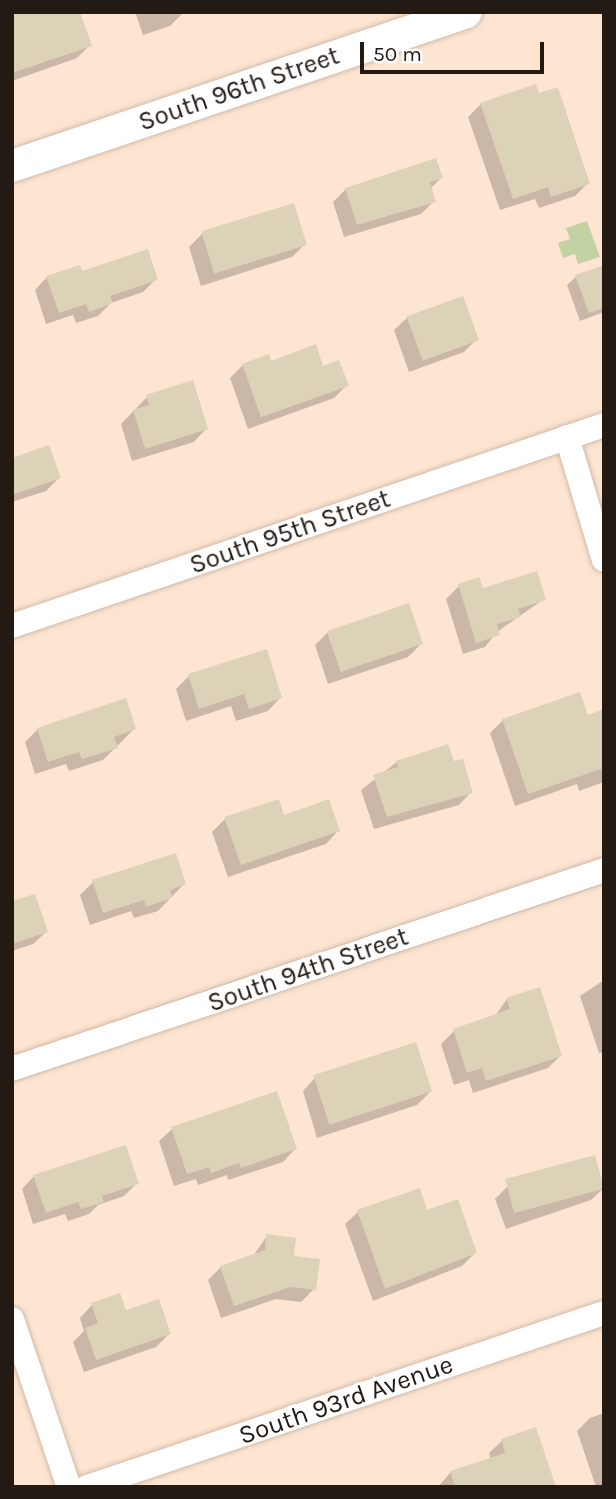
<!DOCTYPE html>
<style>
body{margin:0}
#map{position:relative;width:616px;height:1499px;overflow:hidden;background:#fde5d2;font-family:Karla,sans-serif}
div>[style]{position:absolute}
.water>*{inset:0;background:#c3d2a2}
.shadow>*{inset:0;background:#0003}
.building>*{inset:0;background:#dcd2b8;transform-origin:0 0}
.roads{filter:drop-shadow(0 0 2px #d2baa8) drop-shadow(0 0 2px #d2baa8)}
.minor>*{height:24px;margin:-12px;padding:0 12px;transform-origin:12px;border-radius:12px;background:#fff}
.tertiary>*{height:32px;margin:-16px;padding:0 16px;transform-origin:16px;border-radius:16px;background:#fff}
span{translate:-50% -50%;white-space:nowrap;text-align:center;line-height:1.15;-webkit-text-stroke:6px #fff;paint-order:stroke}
.street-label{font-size:26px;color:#231a13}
.frame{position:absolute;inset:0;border:14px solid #231a13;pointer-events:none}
.scale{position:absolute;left:360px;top:42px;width:184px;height:32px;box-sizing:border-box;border:4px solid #231a13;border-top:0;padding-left:9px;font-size:21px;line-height:24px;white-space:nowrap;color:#231a13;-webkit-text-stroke:5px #fff;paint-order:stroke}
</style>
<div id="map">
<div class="water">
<i style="clip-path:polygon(587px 221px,600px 257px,578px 264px,575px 254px,563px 258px,558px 243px,570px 239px,566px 228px)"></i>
</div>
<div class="shadow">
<i style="clip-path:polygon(12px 12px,90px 45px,77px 58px,12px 81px)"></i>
<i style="clip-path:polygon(135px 12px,184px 12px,170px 26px,143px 35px)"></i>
<i style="clip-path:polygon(538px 95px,588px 183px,575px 196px,539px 208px,535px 199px,500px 210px,468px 117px,481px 104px)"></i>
<i style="clip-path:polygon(441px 178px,430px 189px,434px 201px,421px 214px,344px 237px,333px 202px,346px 189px)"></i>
<i style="clip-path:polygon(202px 234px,305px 244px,292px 257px,201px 286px,189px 247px)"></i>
<i style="clip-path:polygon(604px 266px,604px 312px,580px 321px,567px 285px,576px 277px)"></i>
<i style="clip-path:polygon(81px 273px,156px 279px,143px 292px,111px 303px,98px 316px,76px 323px,73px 315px,46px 324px,35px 290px,47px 277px)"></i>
<i style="clip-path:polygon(407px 318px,477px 339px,464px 352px,409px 372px,394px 330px)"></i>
<i style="clip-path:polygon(270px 363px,322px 368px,347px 385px,334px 398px,248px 429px,230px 378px,243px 365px)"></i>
<i style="clip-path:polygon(147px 397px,206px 429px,194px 442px,132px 461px,121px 424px)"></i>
<i style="clip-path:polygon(12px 460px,59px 478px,46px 491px,12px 502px)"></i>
<i style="clip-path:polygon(478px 580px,481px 590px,544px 599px,497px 632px,485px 647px,463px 654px,446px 599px,459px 586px)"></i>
<i style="clip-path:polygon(328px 632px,421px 644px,408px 657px,328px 684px,315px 645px)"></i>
<i style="clip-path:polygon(189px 676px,280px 698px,268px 711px,236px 721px,231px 706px,186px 721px,176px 689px)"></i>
<i style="clip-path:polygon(587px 717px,604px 721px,604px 782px,579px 791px,577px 784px,515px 806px,490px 733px,503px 720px)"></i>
<i style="clip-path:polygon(38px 729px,134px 729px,103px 760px,69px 771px,66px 764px,35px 774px,25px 742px)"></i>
<i style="clip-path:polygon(397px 762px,471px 792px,459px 805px,374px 829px,361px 790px)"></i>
<i style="clip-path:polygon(283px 817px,338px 831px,326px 844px,228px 877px,212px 832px,225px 819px)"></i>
<i style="clip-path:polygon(93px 882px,184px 884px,158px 911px,134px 918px,131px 911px,90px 925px,80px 895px)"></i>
<i style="clip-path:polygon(12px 903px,46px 932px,33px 944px,12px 951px)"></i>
<i style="clip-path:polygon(604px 980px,604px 1052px,599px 1053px,580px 996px)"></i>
<i style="clip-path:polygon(507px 999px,560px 1056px,548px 1068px,473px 1093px,469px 1080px,454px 1085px,441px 1044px,454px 1031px,495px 1016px)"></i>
<i style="clip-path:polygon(315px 1078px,430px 1092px,417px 1105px,317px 1138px,303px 1091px)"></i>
<i style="clip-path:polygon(172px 1129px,295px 1149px,283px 1162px,228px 1180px,227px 1175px,198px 1185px,196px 1179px,174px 1186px,159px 1141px)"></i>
<i style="clip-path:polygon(594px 1157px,604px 1188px,591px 1200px,506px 1229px,495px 1199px,508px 1186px)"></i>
<i style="clip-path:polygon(34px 1176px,137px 1183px,124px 1196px,98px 1205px,89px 1214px,68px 1221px,65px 1214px,33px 1224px,22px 1189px)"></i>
<i style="clip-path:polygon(358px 1212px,426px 1212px,475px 1253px,462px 1266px,373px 1301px,345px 1224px)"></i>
<i style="clip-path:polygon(267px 1236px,292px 1257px,314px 1289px,301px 1302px,276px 1299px,221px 1318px,208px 1280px,221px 1267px,253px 1256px)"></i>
<i style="clip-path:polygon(92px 1305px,125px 1313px,169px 1334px,156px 1347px,84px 1372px,73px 1342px,84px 1331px,80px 1318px)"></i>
<i style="clip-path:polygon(604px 1413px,604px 1485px,596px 1487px,577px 1431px,590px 1418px)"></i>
<i style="clip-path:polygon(502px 1441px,554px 1487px,438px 1487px,450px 1473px,491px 1460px,489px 1453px)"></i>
</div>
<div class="building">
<i style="clip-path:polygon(12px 12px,80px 12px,92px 46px,12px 73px)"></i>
<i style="clip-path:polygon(536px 84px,539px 93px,558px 87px,590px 184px,551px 197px,548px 187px,513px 199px,480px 103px)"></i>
<i style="clip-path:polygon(436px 158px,443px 178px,430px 182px,436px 202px,357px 225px,345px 188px)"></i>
<i style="left:294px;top:203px;width:44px;height:97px;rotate:73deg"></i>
<i style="clip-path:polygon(148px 249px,158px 280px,110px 296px,113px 303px,89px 312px,86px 304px,59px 313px,46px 276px,80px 265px,82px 271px)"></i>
<i style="clip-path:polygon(604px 265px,604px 308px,589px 313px,575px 275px)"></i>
<i style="left:463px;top:296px;width:47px;height:60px;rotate:70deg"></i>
<i style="clip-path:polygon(316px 344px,323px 366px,339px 360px,349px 386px,261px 417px,242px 364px,269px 354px,271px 361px)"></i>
<i style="clip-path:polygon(193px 380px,208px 429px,145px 449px,133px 410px,149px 405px,146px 395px)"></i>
<i style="clip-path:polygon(49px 445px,61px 478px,12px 495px,12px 458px)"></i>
<i style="clip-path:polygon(537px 571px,546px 600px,518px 609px,521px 617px,497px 624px,500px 635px,476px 643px,458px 584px,479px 577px,483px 588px)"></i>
<i style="left:409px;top:603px;width:43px;height:87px;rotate:71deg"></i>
<i style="clip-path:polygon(267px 649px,282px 698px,249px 709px,244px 694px,199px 709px,188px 674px)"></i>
<i style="clip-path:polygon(580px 692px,588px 715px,604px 709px,604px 768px,528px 794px,502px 719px)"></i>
<i style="clip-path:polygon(126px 698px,136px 729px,114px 737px,118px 748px,82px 759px,79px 752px,48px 762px,37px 728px)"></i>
<i style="clip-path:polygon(448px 744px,454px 761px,463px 759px,473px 793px,387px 817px,373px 775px,398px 767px,396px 761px)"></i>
<i style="clip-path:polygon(279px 799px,284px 815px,329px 799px,340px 831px,241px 865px,224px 817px)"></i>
<i style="clip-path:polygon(176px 853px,186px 884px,170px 890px,172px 898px,146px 907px,144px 900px,103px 913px,92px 880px)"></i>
<i style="clip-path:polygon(35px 894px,48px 932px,12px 944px,12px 901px)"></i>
<i style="clip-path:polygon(540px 987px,562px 1056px,486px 1081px,482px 1068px,467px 1073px,453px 1029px,510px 1009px,506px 998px)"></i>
<i style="left:416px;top:1042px;width:52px;height:108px;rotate:72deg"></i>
<i style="clip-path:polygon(277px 1091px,297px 1149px,241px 1168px,239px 1163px,211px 1173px,209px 1167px,187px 1174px,171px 1127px)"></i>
<i style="clip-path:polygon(126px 1145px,139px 1184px,102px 1196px,104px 1202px,81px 1209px,78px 1202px,46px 1213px,33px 1175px)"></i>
<i style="left:595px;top:1155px;width:35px;height:93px;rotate:75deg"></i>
<i style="clip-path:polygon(420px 1188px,427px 1210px,458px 1199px,477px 1253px,385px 1289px,357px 1210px)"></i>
<i style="clip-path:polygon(266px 1234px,296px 1238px,294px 1256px,320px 1259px,316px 1290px,290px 1287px,234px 1306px,220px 1266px,265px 1250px)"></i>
<i style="clip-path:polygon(120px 1293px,126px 1310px,159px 1299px,171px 1334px,96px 1360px,85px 1328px,98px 1323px,91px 1303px)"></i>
<i style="clip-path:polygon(536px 1427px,556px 1487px,455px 1487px,450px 1471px,505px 1453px,501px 1439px)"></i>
</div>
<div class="roads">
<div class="minor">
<i style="left:567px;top:437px;width:128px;rotate:73.3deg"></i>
<i style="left:12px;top:626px;width:625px;rotate:-18.75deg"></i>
<i style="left:12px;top:1069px;width:625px;rotate:-18.58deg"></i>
<i style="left:12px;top:1319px;width:177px;rotate:71.3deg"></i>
<i style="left:87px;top:1487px;width:545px;rotate:-18.6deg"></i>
</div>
<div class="tertiary">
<i style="left:12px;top:166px;width:479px;rotate:-18.7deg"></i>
</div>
</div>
<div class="street-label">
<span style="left:239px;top:89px;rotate:-19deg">South 96th Street</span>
<span style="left:290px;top:532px;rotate:-19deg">South 95th Street</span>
<span style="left:308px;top:970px;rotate:-19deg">South 94th Street</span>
<span style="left:346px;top:1400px;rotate:-19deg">South 93rd Avenue</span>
</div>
<div class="frame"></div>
<div class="scale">50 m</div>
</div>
